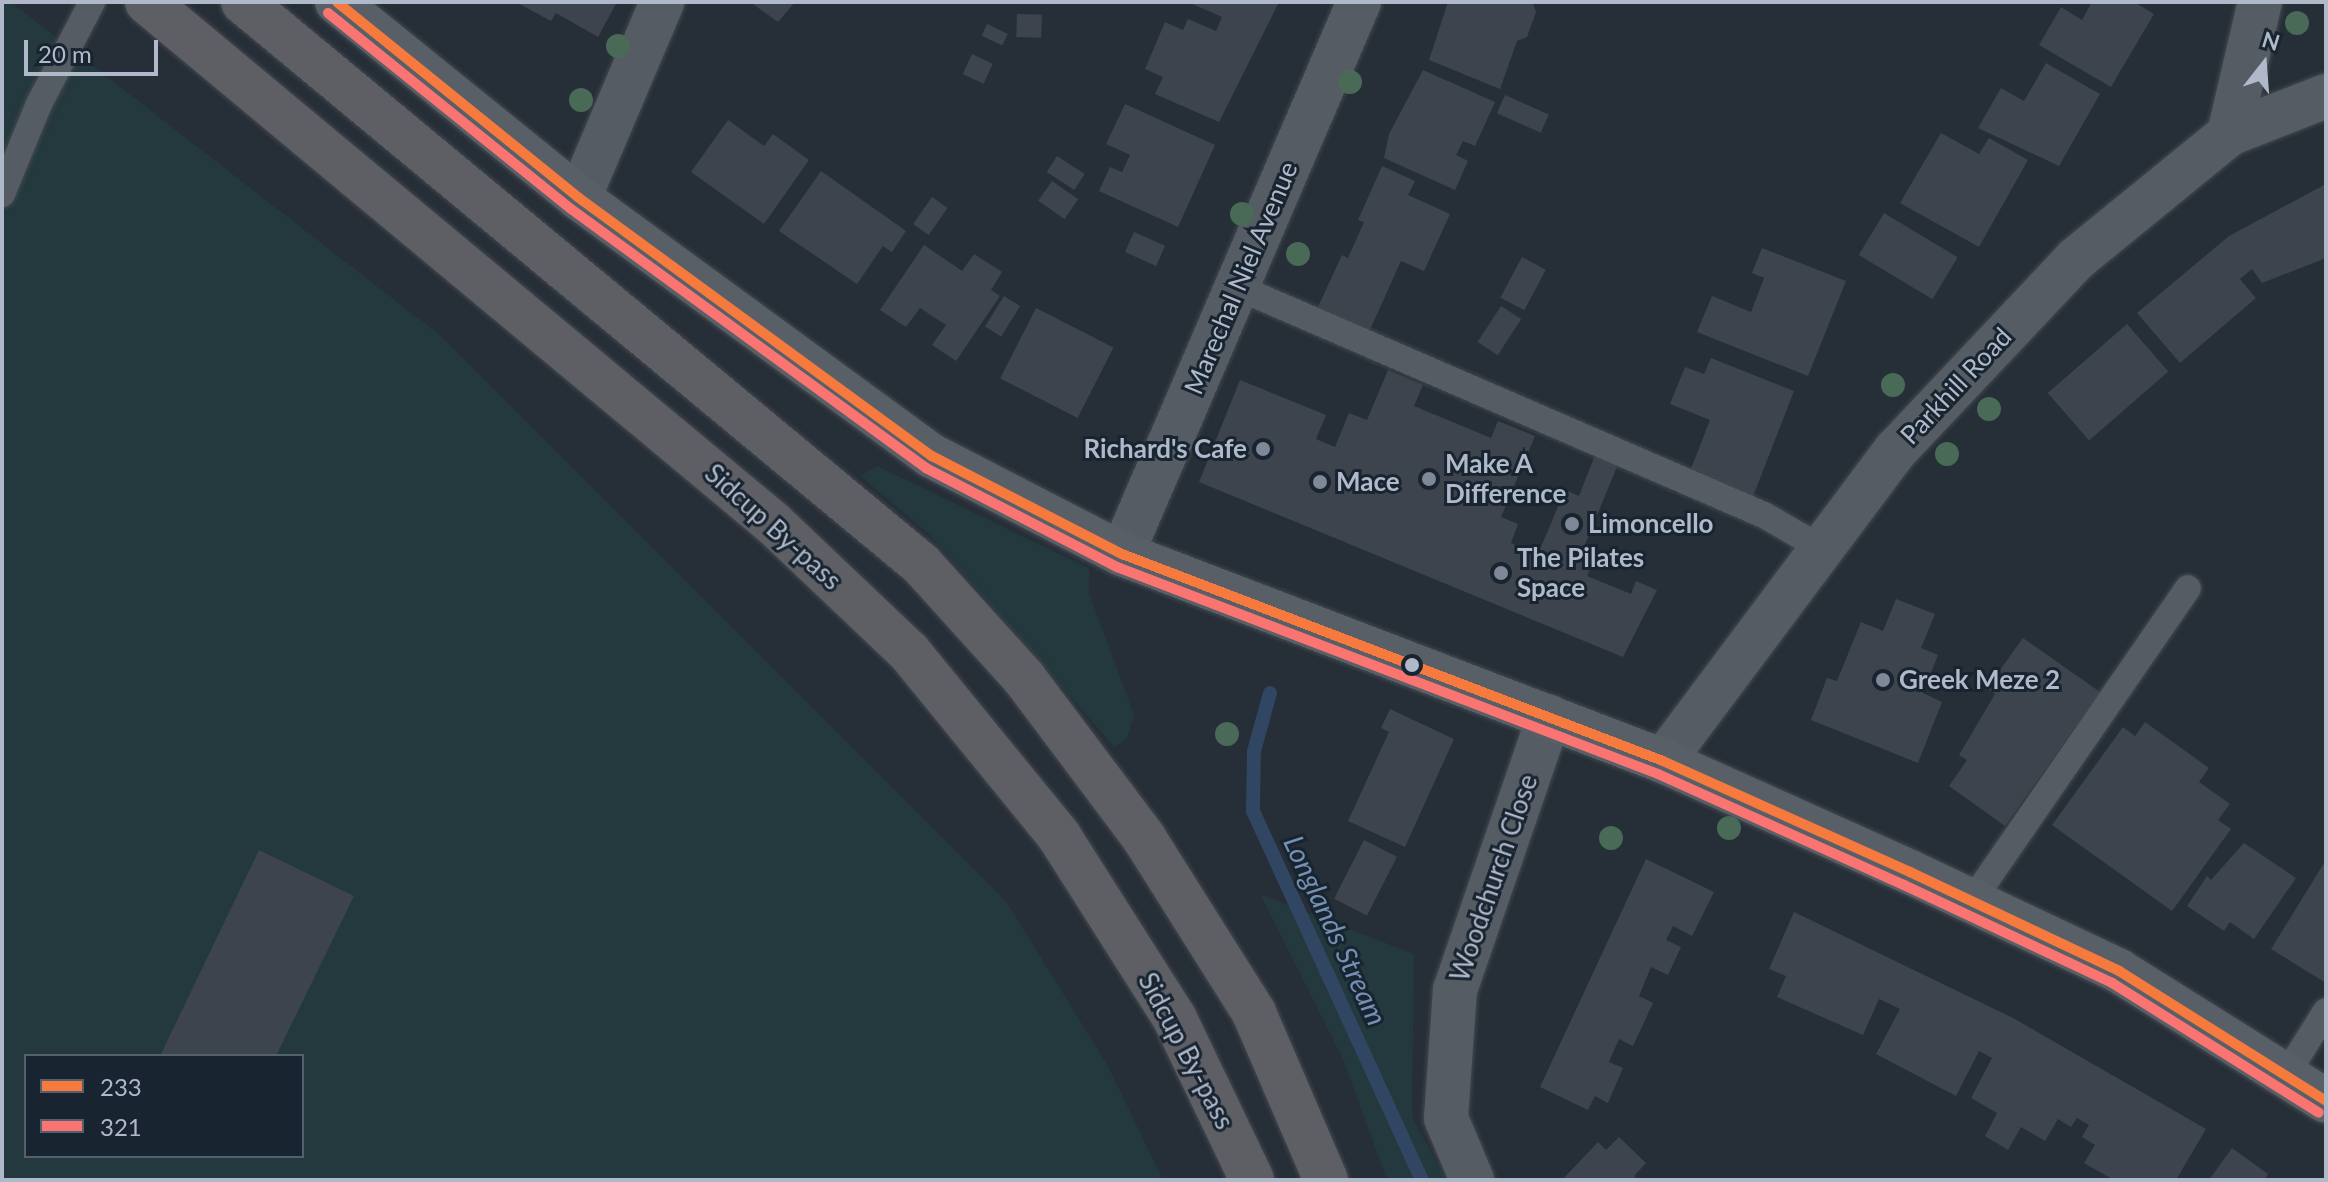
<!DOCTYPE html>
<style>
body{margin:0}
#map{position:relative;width:2328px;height:1182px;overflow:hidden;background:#262e37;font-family:Lato,sans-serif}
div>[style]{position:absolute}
.green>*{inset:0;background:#23393d}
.stream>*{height:14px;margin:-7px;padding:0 7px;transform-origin:7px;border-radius:7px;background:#314662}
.building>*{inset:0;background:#3e444d;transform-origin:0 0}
.roads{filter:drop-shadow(0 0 2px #43484f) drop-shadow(0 0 2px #43484f)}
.lane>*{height:26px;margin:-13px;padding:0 13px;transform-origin:13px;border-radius:13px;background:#565c64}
.street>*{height:44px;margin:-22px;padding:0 22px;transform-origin:22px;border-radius:22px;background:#565c64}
.primary>*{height:44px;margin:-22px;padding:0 22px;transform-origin:22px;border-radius:22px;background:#595f67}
.highway>*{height:44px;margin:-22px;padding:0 22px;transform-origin:22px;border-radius:22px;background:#5d5f64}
.bus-1>*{height:10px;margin:-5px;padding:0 5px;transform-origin:5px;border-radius:5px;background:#f6793e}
.bus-2>*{height:10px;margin:-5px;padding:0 5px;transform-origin:5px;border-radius:5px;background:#fa7571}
.trees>*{width:24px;height:24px;margin:-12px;border-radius:50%;background:#486a56}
.dots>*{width:22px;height:22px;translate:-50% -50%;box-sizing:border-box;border:4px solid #192431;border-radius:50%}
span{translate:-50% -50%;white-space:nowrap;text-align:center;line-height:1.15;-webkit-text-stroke:6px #192431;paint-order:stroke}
.street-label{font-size:26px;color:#afb9c9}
.poi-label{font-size:26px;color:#afb9c9;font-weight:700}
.right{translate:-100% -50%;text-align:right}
.left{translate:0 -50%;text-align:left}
.water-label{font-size:28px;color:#7490b3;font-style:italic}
.frame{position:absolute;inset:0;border:4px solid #afb9c9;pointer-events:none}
.legend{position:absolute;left:24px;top:1054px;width:280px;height:104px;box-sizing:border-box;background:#192431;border:2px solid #55606e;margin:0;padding:10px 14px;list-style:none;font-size:24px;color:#afb9c9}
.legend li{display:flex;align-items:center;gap:16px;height:40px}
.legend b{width:40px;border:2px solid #55606e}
.north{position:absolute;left:2224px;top:24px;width:80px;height:80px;-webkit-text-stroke:6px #192431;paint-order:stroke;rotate:17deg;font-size:22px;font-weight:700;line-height:32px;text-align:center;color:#afb9c9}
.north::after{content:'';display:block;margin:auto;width:28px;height:36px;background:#afb9c9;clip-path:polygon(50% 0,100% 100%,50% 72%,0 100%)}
.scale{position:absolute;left:24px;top:40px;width:134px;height:36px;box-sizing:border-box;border:4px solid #afb9c9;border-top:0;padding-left:10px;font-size:24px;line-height:28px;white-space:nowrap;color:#afb9c9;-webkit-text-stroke:6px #192431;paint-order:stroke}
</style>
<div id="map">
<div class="green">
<i style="clip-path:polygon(evenodd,2px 2px,11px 2px,441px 336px,1006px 901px,1108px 1066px,1163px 1180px,2px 1180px,2px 2px,26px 1056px,302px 1056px,302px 1156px,26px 1156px,26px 1056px)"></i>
<i style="clip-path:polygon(877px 466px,1089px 568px,1089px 593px,1134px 715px,1127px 739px,1114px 747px,931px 536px,860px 476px)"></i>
<i style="clip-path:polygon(1260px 894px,1414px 954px,1412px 1116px,1446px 1180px,1387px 1180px,1343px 1059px)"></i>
</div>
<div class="stream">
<i style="left:1270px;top:693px;width:60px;rotate:105.4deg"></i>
<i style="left:1254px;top:751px;width:60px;rotate:91deg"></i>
<i style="left:1253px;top:811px;width:406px;rotate:65.4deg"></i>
</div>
<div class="building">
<i style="clip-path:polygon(516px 2px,617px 2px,598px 37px,556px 13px,551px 21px)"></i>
<i style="clip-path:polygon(750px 2px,795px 2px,778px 22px)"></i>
<i style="clip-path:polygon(1188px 2px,1279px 2px,1219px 122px,1155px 94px,1163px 77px,1145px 69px,1165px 22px,1183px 30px,1188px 19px,1216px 31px,1222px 17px)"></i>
<i style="clip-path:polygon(1448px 2px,1533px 4px,1536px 12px,1527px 37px,1517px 41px,1500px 89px,1429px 60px)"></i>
<i style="clip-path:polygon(2092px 2px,2134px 2px,2154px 14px,2111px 87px,2039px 45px,2061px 7px,2082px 20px)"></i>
<i style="left:1017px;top:14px;width:25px;height:23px;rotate:2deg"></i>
<i style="left:987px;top:24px;width:23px;height:13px;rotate:25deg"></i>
<i style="left:972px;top:54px;width:23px;height:22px;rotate:25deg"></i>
<i style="clip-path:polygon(2046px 63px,2100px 94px,2059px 166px,1978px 128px,2001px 88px,2024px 101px)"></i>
<i style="clip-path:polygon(1423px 70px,1495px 102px,1475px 146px,1463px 141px,1456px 155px,1468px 161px,1455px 190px,1384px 158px,1389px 134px)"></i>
<i style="left:1505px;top:95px;width:48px;height:20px;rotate:24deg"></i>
<i style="clip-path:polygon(1125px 104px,1215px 145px,1178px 227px,1099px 191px,1110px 167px,1122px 172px,1130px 155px,1106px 144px)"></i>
<i style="clip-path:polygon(728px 120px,764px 146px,773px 134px,809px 160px,764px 224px,691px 172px)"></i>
<i style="clip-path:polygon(1941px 133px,1979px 154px,1989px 138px,2028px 160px,1979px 247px,1900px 203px)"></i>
<i style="left:1057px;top:156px;width:33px;height:19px;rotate:33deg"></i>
<i style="clip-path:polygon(1382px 166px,1415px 181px,1408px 195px,1450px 214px,1424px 271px,1401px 261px,1369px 332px,1317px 309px,1342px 255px,1348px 258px,1364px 222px,1358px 220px)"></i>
<i style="clip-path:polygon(821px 171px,906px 231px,892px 252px,883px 246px,857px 284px,779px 231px)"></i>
<i style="left:1052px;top:181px;width:32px;height:24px;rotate:35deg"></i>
<i style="clip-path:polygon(2326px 184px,2326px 258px,2262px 283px,2252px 269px,2240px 279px,2256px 298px,2180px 363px,2137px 313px,2229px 236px)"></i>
<i style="left:932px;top:197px;width:19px;height:33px;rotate:35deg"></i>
<i style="left:1884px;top:213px;width:86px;height:49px;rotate:31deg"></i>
<i style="left:1134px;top:232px;width:34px;height:22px;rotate:24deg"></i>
<i style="clip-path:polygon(924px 245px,962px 271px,974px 254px,1002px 272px,991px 290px,1000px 296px,956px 361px,932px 345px,946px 325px,920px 308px,906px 327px,880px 310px)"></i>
<i style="clip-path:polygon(1762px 248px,1846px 281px,1808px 376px,1697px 332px,1712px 296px,1751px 312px,1764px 278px,1752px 273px)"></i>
<i style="left:1522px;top:257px;width:27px;height:46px;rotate:28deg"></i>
<i style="left:1004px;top:296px;width:19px;height:36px;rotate:32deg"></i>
<i style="left:1501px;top:306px;width:24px;height:43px;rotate:33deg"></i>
<i style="left:1036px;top:308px;width:87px;height:79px;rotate:27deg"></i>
<i style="left:2127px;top:324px;width:63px;height:105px;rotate:49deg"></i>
<i style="clip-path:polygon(1711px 358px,1794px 391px,1752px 499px,1689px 474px,1710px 420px,1670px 404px,1685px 367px,1704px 374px)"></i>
<i style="clip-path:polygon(1388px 370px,1423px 385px,1414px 406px,1491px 438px,1498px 421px,1535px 436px,1501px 517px,1518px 524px,1511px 543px,1538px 554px,1565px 490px,1579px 496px,1595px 455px,1618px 464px,1582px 552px,1595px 557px,1587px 576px,1631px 594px,1636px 581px,1657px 590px,1623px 657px,1199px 482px,1240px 380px,1326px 415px,1316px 439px,1335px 447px,1349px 413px,1367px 420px)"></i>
<i style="clip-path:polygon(1896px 599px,1935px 614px,1921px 648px,1938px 655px,1923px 693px,1942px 702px,1918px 763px,1811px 720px,1827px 678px,1837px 681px,1861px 622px,1883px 631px)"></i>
<i style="clip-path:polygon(2023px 638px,2100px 692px,2005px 826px,1949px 786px,1967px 760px,1959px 755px,1995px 694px,1987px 688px)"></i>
<i style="clip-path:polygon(1390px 709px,1454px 739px,1405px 847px,1348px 821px,1389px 732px,1381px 728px)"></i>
<i style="clip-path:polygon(2145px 722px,2209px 768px,2199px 782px,2230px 804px,2218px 820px,2231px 829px,2172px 911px,2052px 825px,2123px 727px,2135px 736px)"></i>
<i style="left:1364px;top:840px;width:37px;height:66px;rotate:27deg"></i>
<i style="clip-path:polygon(2244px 843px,2296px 878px,2254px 939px,2230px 922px,2224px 931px,2187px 906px,2207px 876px,2211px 880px)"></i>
<i style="clip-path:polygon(259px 850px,354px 896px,276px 1056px,160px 1056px)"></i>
<i style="clip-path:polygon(1646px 859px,1714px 892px,1692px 936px,1673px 926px,1666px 940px,1681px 947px,1668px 975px,1651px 967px,1639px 996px,1653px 1003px,1633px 1046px,1619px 1039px,1609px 1062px,1623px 1068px,1608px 1103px,1595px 1096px,1588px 1110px,1540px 1087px)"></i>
<i style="clip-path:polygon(2326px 860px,2326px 983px,2271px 949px)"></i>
<i style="clip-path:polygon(1794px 912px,2013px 1018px,2206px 1129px,2176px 1180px,2114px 1180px,2084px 1163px,2095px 1145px,2082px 1137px,2089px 1125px,2077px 1118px,2071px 1127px,2058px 1119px,2045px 1141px,2021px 1127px,2008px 1150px,1985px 1136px,1997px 1113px,1971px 1098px,1992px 1058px,1979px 1051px,1956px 1096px,1876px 1054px,1900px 1009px,1890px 1004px,1879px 999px,1863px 1035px,1777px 997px,1786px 976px,1769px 969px)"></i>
<i style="clip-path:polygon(1619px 1137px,1646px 1163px,1634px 1176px,1638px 1180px,1562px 1180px,1598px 1142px,1606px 1150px)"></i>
<i style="clip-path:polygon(2232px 1148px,2268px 1174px,2264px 1180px,2209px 1180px)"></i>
</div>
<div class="roads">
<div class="lane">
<i style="left:2px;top:194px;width:97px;rotate:-67.7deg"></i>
<i style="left:39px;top:104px;width:115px;rotate:-62.5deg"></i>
<i style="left:1237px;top:287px;width:574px;rotate:23.4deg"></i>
<i style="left:1764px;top:515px;width:66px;rotate:30.1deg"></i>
<i style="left:1972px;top:901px;width:380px;rotate:-55.4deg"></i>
<i style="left:2286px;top:1075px;width:75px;rotate:-58deg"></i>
</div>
<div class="street">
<i style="left:2229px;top:134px;width:136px;rotate:-76.8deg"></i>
<i style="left:579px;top:198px;width:213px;rotate:-67deg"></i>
<i style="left:1122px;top:554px;width:601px;rotate:-66.76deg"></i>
<i style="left:1663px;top:761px;width:389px;rotate:-53.2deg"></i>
<i style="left:1896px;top:450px;width:262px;rotate:-46.7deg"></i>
<i style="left:2076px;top:259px;width:198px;rotate:-39.2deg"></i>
<i style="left:2229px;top:134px;width:104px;rotate:-21.4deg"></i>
<i style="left:1472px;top:1180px;width:67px;rotate:-112.8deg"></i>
<i style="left:1446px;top:1118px;width:128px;rotate:-86deg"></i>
<i style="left:1455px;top:990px;width:289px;rotate:-71deg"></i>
</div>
<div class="primary">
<i style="left:337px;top:2px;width:311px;rotate:39deg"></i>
<i style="left:579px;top:198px;width:437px;rotate:36.2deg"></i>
<i style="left:932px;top:456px;width:214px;rotate:27.3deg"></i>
<i style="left:1122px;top:554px;width:579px;rotate:20.94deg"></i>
<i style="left:1663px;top:761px;width:271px;rotate:24.2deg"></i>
<i style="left:1910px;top:872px;width:231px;rotate:25.3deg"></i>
<i style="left:2119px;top:971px;width:244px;rotate:32.1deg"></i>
</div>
<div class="highway">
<i style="left:147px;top:2px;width:814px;rotate:39.77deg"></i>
<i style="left:773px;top:523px;width:187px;rotate:43.5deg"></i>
<i style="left:909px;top:652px;width:237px;rotate:50.8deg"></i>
<i style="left:1059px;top:836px;width:217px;rotate:57.6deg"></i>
<i style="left:1175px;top:1019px;width:178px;rotate:64.4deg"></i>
<i style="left:243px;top:2px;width:881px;rotate:39.66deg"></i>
<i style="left:921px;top:564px;width:154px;rotate:47.9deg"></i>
<i style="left:1024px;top:678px;width:200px;rotate:53.1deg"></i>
<i style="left:1144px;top:838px;width:207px;rotate:57.8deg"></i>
<i style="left:1254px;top:1013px;width:182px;rotate:66.7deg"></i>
</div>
</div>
<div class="bus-1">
<i style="left:337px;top:2px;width:311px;rotate:39deg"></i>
<i style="left:579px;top:198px;width:437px;rotate:36.2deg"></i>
<i style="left:932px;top:456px;width:214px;rotate:27.3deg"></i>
<i style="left:1122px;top:554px;width:579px;rotate:20.94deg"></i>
<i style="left:1663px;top:761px;width:271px;rotate:24.2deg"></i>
<i style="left:1910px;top:872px;width:231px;rotate:25.3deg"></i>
<i style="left:2119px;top:971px;width:244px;rotate:32.1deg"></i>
</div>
<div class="bus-2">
<i style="left:328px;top:13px;width:312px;rotate:38.9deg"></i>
<i style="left:571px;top:209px;width:439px;rotate:36.1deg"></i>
<i style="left:926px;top:468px;width:215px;rotate:27.4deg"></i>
<i style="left:1117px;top:567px;width:579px;rotate:20.94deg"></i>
<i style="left:1658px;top:774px;width:270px;rotate:24.3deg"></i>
<i style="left:1904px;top:885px;width:230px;rotate:25.2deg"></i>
<i style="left:2112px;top:983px;width:244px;rotate:32.1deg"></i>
</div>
<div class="trees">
<i style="left:2297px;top:23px"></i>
<i style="left:618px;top:46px"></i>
<i style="left:1350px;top:82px"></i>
<i style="left:581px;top:100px"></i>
<i style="left:1242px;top:214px"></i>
<i style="left:1298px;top:254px"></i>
<i style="left:1893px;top:385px"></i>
<i style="left:1989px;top:409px"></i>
<i style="left:1947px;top:454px"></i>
<i style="left:1227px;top:734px"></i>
<i style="left:1729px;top:828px"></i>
<i style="left:1611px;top:838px"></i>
</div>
<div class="dots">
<i style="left:1263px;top:449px;background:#7f8896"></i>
<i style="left:1429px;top:479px;background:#7f8896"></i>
<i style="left:1320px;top:482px;background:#7f8896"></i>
<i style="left:1572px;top:524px;background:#7f8896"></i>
<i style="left:1501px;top:573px;background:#7f8896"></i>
<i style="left:1412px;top:665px;background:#afb9c9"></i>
<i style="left:1883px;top:680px;background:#7f8896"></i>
</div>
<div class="street-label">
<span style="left:1241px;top:278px;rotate:-67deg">Marechal Niel Avenue</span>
<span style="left:1956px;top:386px;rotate:-47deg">Parkhill Road</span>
<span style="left:773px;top:527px;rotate:42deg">Sidcup By-pass</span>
<span style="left:1494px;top:878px;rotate:-71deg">Woodchurch Close</span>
<span style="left:1186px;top:1051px;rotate:62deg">Sidcup By-pass</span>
</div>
<div class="poi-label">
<span class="right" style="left:1247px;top:449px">Richard's Cafe</span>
<span class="left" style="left:1445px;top:479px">Make A<br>Difference</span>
<span class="left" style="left:1336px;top:482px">Mace</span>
<span class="left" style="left:1588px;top:524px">Limoncello</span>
<span class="left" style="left:1517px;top:573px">The Pilates<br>Space</span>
<span class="left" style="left:1899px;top:680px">Greek Meze 2</span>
</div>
<div class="water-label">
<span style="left:1336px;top:930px;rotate:65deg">Longlands Stream</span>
</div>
<div class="frame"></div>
<ul class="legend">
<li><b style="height:10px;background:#f6793e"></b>233</li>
<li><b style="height:10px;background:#fa7571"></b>321</li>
</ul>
<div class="north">N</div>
<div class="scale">20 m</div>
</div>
